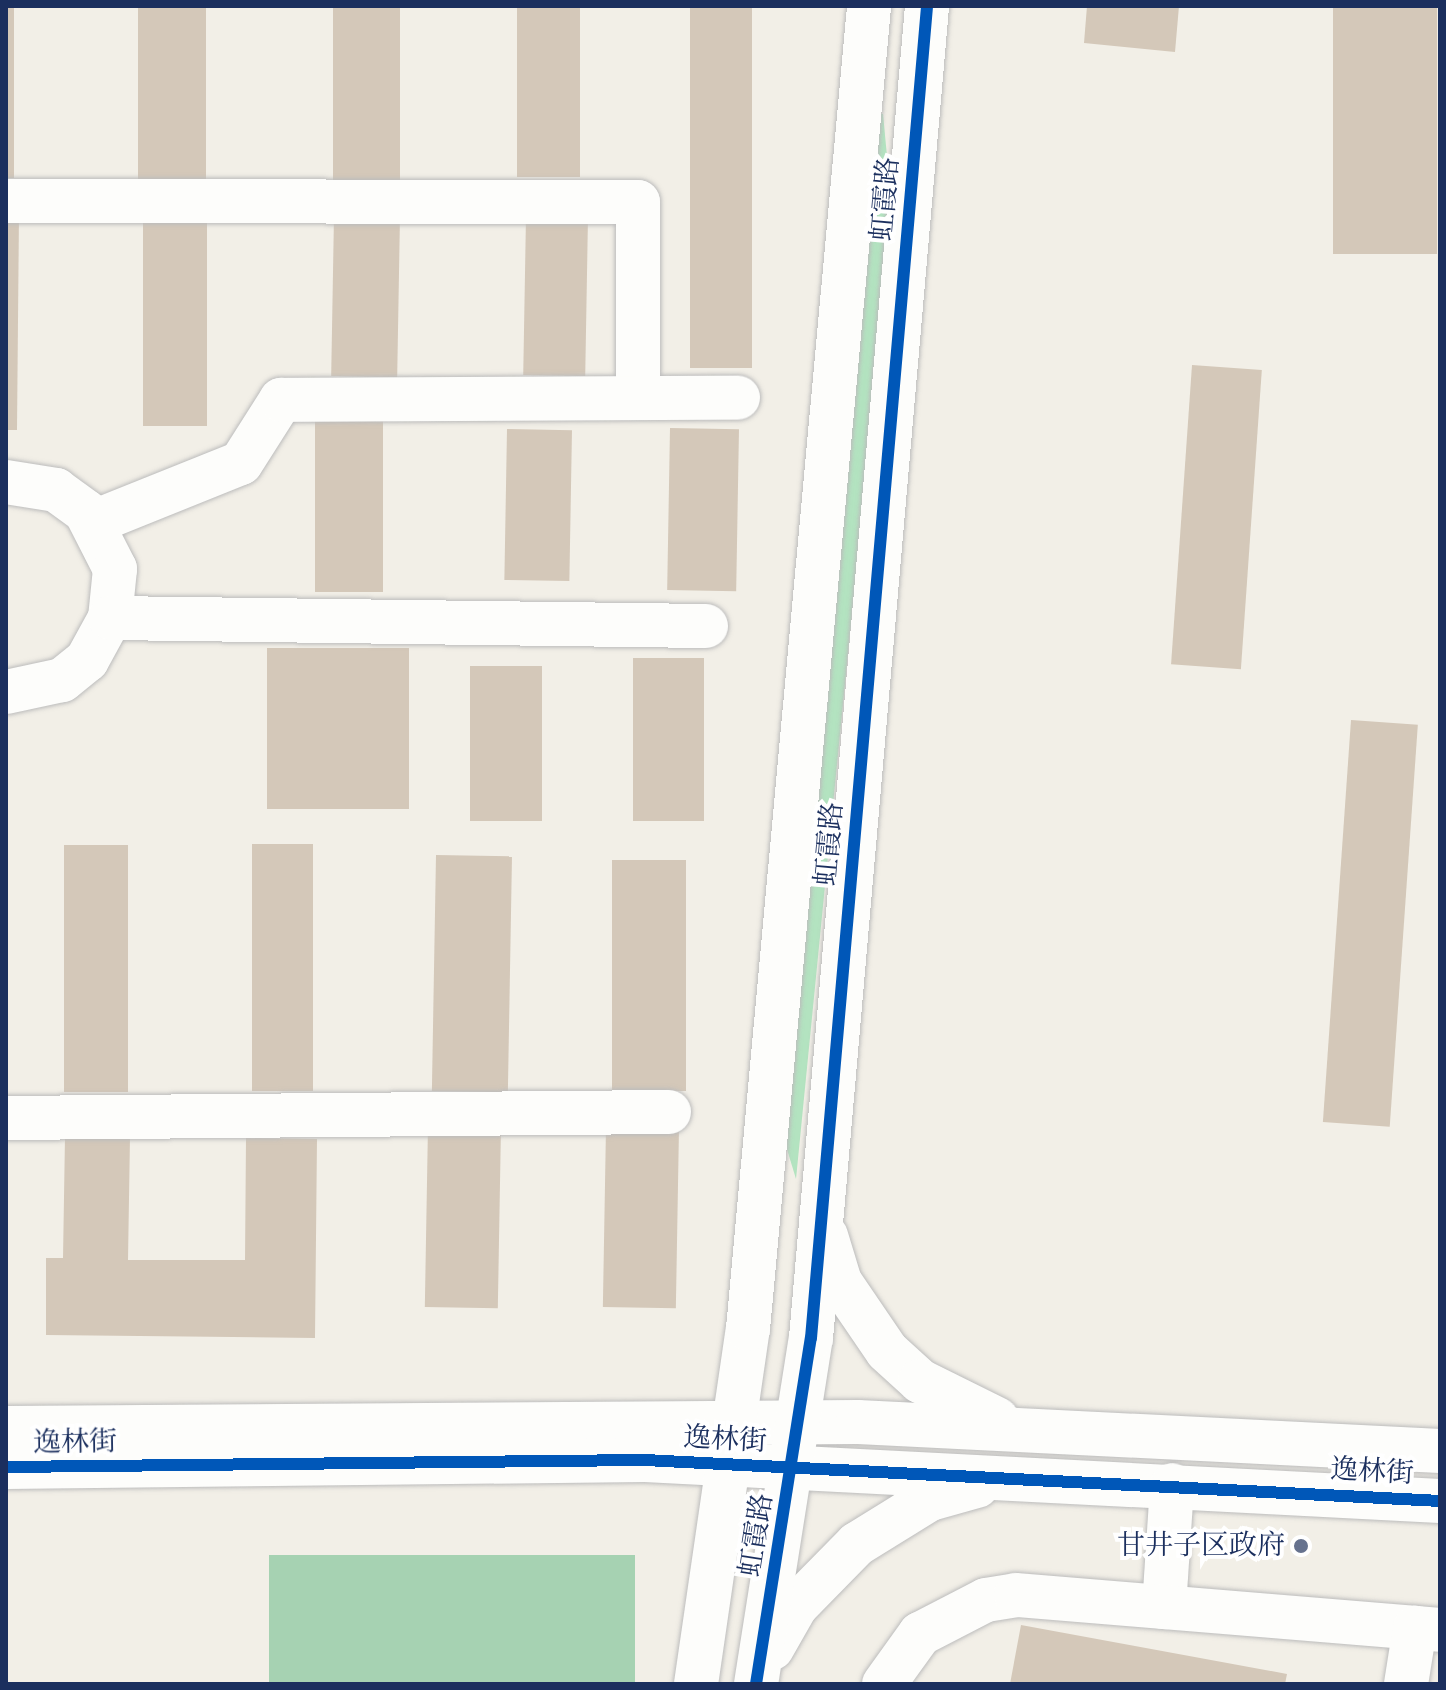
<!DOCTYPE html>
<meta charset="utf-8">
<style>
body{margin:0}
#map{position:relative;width:1446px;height:1690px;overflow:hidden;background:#f2efe7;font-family:"IM FELL DW Pica","Noto Serif SC",serif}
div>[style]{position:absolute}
.green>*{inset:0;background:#b3e3c0}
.forest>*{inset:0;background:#a6d2b2;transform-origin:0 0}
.building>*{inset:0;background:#d4c8b9;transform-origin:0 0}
.roads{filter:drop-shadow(0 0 2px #bcbcbc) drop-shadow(0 0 2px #bcbcbc)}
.minor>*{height:44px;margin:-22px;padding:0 22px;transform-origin:22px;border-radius:22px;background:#fdfdfb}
.cycleway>*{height:12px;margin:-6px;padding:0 6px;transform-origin:6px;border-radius:6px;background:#0057b8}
.dots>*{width:22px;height:22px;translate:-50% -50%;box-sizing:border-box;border:4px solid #fff;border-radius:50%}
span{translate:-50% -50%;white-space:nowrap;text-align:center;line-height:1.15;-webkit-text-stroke:8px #fff;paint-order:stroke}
.street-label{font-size:28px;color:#1b2f5e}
.poi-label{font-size:28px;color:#1b2f5e}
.right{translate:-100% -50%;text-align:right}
.frame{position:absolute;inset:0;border:8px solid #1b2f5e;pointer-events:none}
</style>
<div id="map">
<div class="green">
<i style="clip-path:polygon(874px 113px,883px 114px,892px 209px,796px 1179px,786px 1146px)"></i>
</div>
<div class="forest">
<i style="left:269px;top:1555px;width:366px;height:129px"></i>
</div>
<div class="building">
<i style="left:6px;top:6px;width:8px;height:172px"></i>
<i style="left:138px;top:6px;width:68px;height:175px"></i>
<i style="left:333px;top:6px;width:67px;height:177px"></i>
<i style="left:517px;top:6px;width:63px;height:171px"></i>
<i style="left:690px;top:6px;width:62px;height:362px"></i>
<i style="clip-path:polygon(1087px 6px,1179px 6px,1175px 52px,1084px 43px)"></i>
<i style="left:1333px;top:6px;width:104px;height:248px"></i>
<i style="clip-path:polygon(6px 212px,19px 212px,17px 430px,6px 430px)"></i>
<i style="left:143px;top:214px;width:64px;height:212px"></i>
<i style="left:334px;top:215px;width:66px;height:161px;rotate:1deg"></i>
<i style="left:526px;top:216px;width:62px;height:159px;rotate:1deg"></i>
<i style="left:1192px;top:365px;width:70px;height:300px;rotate:4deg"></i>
<i style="left:315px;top:414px;width:68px;height:178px"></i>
<i style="left:670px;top:428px;width:69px;height:162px;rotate:1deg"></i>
<i style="left:507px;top:429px;width:65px;height:151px;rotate:1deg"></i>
<i style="left:267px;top:648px;width:142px;height:161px"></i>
<i style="left:633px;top:658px;width:71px;height:163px"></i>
<i style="left:470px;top:666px;width:72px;height:155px"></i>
<i style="left:1351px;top:720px;width:67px;height:403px;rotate:4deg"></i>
<i style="left:252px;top:844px;width:61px;height:247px"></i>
<i style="left:64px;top:845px;width:64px;height:247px"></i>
<i style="left:436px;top:855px;width:76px;height:236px;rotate:1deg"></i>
<i style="left:612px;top:860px;width:74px;height:231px"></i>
<i style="left:428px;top:1125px;width:73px;height:182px;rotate:1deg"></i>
<i style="left:606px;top:1127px;width:73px;height:180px;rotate:1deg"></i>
<i style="clip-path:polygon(65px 1136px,130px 1137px,128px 1260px,245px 1260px,246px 1138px,317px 1139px,315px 1338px,46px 1335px,46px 1258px,63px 1258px)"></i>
<i style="clip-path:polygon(1021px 1625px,1287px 1674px,1285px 1684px,1010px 1684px)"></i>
</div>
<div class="roads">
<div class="minor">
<i style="left:6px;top:201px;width:632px;rotate:0.09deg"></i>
<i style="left:638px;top:202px;width:196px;rotate:90deg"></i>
<i style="left:6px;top:482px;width:51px;rotate:9.1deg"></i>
<i style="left:56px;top:490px;width:37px;rotate:36deg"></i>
<i style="left:86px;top:512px;width:64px;rotate:63deg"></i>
<i style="left:115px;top:569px;width:49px;rotate:95.8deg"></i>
<i style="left:110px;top:618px;width:48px;rotate:118.7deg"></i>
<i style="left:87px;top:660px;width:32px;rotate:141deg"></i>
<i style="left:62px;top:680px;width:57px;rotate:167.9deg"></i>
<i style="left:94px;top:522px;width:158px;rotate:-21.9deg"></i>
<i style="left:241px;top:463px;width:75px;rotate:-57.6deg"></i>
<i style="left:281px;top:400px;width:457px;rotate:-0.3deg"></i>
<i style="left:110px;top:618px;width:596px;rotate:0.77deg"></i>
<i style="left:6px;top:1118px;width:663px;rotate:-0.52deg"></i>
<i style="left:826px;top:1236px;width:48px;rotate:73.1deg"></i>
<i style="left:840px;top:1282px;width:83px;rotate:55.7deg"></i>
<i style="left:887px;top:1351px;width:45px;rotate:42.3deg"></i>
<i style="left:920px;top:1381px;width:86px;rotate:26.3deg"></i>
<i style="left:6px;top:1428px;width:852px;rotate:-0.4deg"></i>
<i style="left:858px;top:1422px;width:583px;rotate:2.85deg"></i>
<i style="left:6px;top:1467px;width:639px;rotate:-0.63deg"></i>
<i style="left:645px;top:1460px;width:796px;rotate:2.95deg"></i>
<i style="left:1164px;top:1607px;width:122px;rotate:-86.2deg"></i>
<i style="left:772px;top:1648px;width:48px;rotate:-60.3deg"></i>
<i style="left:796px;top:1606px;width:87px;rotate:-45.5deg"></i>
<i style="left:857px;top:1544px;width:86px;rotate:-31.7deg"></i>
<i style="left:930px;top:1499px;width:49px;rotate:-15.5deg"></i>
<i style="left:696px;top:1684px;width:359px;rotate:-81.7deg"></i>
<i style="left:748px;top:1329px;width:1329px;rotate:-84.77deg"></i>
<i style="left:756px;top:1684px;width:350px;rotate:-81deg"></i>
<i style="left:811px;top:1338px;width:1337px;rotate:-85.02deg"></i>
<i style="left:884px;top:1684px;width:62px;rotate:-54.2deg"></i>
<i style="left:920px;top:1634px;width:74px;rotate:-27.3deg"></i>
<i style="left:986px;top:1600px;width:30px;rotate:-9deg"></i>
<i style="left:1016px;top:1595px;width:425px;rotate:4.7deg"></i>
<i style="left:1406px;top:1684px;width:57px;rotate:-80.9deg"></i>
</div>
</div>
<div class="cycleway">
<i style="left:6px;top:1467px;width:639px;rotate:-0.63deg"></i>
<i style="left:645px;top:1460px;width:796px;rotate:2.95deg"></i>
<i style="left:756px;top:1684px;width:350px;rotate:-81deg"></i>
<i style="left:811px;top:1338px;width:1337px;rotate:-85.02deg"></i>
</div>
<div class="dots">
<i style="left:1301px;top:1546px;background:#66728e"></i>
</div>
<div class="street-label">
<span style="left:886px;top:199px;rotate:-85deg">虹霞路</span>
<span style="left:830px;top:844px;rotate:-85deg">虹霞路</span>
<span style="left:725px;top:1440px;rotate:3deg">逸林街</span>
<span style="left:75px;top:1443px;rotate:-1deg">逸林街</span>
<span style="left:1372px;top:1472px;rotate:3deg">逸林街</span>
<span style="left:757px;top:1535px;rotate:-81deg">虹霞路</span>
</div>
<div class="poi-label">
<span class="right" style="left:1285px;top:1546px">甘井子区政府</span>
</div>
<div class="frame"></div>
</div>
